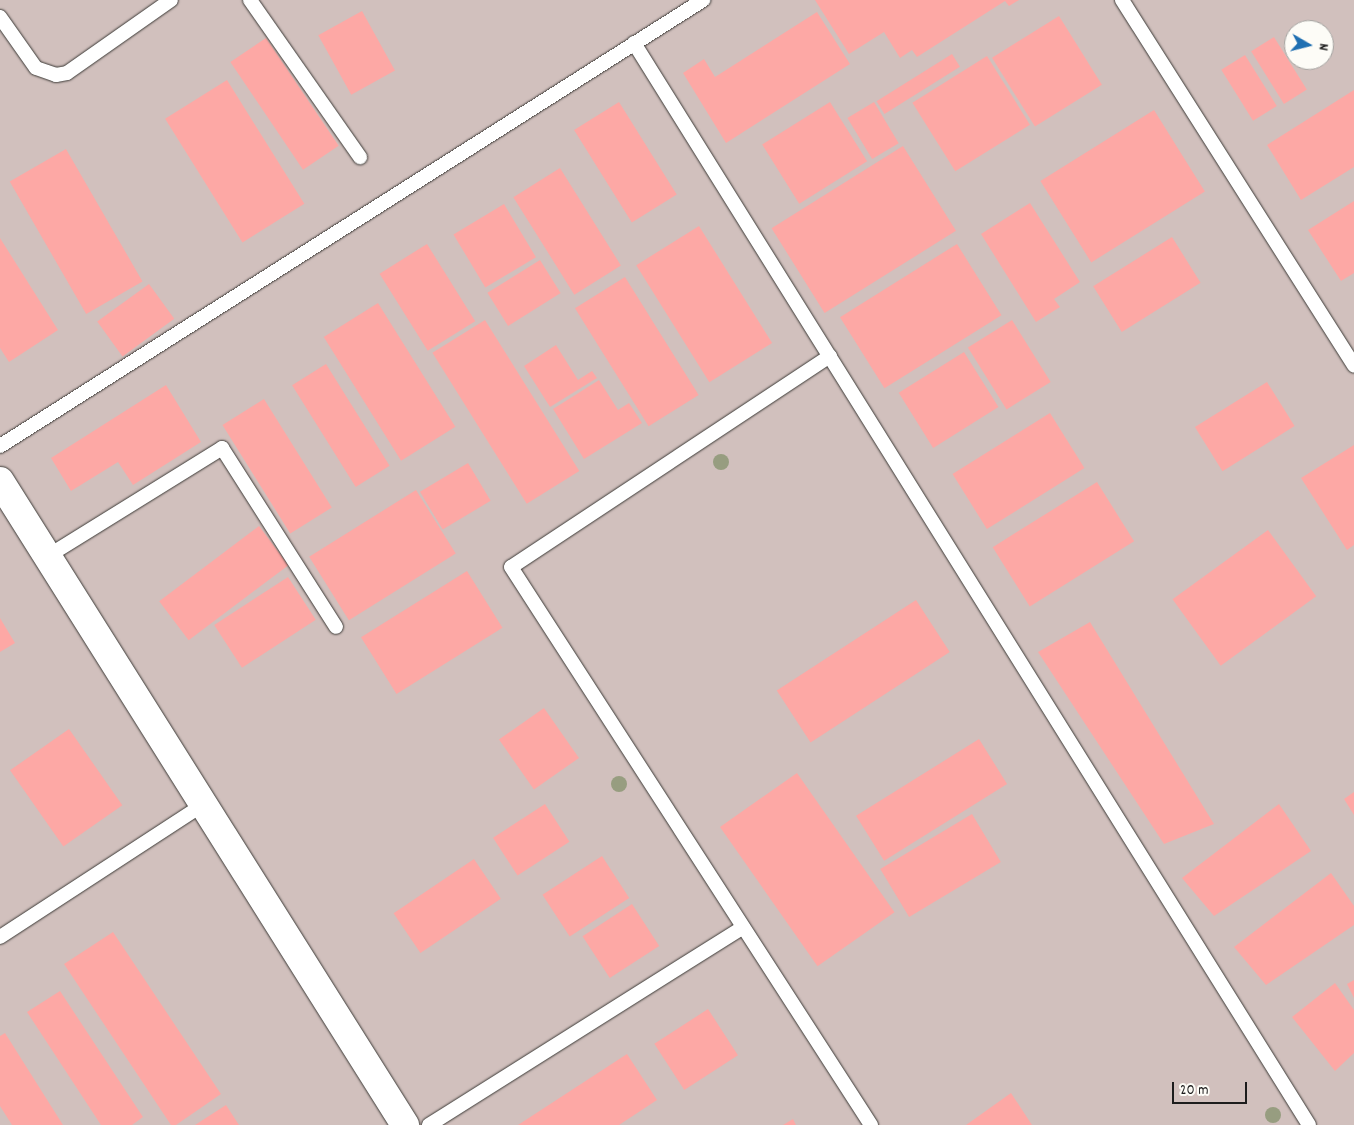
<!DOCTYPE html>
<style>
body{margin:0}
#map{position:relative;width:1354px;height:1125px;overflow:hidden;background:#f0e7cd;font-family:Dekko,sans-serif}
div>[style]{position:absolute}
.industrial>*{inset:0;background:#d1c0bd}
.building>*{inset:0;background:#fda8a5;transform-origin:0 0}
.roads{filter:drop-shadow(0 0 1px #3c3a37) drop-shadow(0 0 1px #3c3a37)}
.lane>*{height:14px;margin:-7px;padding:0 7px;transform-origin:7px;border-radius:7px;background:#fff}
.secondary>*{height:28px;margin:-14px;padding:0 14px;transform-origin:14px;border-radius:14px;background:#fff}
.trees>*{width:16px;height:16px;margin:-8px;border-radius:50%;background:#979d80}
span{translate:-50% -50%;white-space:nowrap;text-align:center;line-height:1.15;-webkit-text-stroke:4.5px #fdfcf7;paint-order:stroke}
.north{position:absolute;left:1284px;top:20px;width:50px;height:50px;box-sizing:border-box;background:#fdfcf7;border:1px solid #a3a29f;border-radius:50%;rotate:98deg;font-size:14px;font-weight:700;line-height:20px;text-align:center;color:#1c1c1c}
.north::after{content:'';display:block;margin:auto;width:18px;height:22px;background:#1f6fb2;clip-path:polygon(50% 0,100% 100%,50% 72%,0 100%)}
.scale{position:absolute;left:1172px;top:1082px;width:75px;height:22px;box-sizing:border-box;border:2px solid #1c1c1c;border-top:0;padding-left:6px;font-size:15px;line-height:18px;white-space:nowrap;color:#1c1c1c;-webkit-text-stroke:4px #fdfcf7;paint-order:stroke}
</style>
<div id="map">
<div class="industrial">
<i style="clip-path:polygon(evenodd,0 0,1354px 0,1354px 1125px,0 1125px,0 0,1294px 30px,1324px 30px,1324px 60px,1294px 60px,1294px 30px)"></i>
</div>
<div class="building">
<i style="clip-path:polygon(815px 0,1019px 0,1009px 6px,1005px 1px,917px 57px,912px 50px,900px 58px,884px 32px,849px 54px)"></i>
<i style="left:362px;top:11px;width:68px;height:50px;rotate:61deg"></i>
<i style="clip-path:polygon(817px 12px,850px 64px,726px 143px,683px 73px,704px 59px,715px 77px)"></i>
<i style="left:1059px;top:16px;width:81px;height:79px;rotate:58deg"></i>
<i style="left:1274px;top:37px;width:62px;height:27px;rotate:58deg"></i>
<i style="left:266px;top:38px;width:130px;height:43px;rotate:56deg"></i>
<i style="left:952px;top:54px;width:15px;height:89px;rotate:58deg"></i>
<i style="left:1245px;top:55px;width:60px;height:28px;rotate:58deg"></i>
<i style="left:987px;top:56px;width:81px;height:88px;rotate:58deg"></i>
<i style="left:227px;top:80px;width:146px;height:73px;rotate:58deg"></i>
<i style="clip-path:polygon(1354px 90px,1354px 167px,1301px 200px,1267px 145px)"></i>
<i style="left:619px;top:102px;width:109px;height:53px;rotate:58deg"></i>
<i style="left:830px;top:102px;width:70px;height:80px;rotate:58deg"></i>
<i style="left:874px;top:102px;width:48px;height:31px;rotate:59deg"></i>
<i style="left:1154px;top:110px;width:96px;height:134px;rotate:58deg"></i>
<i style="left:903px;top:146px;width:100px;height:155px;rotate:58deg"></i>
<i style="left:66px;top:149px;width:153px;height:65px;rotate:60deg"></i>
<i style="left:560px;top:168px;width:115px;height:55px;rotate:58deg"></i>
<i style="clip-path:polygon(1354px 201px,1354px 273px,1341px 281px,1308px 230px)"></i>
<i style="clip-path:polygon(1030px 203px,1080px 282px,1054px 299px,1060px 307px,1036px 322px,981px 234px)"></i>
<i style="left:504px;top:204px;width:62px;height:59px;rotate:59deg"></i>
<i style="left:699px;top:226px;width:138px;height:74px;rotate:58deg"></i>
<i style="left:1172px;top:237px;width:54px;height:93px;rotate:58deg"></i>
<i style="clip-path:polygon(0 238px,58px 330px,9px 362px,0 348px)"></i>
<i style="left:427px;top:244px;width:91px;height:56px;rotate:58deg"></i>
<i style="left:957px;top:244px;width:84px;height:138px;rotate:58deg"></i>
<i style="left:540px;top:260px;width:39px;height:62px;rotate:58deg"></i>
<i style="left:625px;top:277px;width:139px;height:59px;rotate:58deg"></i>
<i style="left:149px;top:284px;width:43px;height:64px;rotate:54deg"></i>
<i style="left:378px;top:303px;width:146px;height:64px;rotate:58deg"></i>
<i style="left:485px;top:320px;width:178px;height:62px;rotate:58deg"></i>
<i style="left:1012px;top:320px;width:73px;height:52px;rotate:58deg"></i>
<i style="clip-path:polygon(556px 345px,578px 380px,592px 371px,597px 378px,550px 407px,524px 366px)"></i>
<i style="left:964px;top:352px;width:65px;height:77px;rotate:58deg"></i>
<i style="left:326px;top:364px;width:120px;height:40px;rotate:58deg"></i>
<i style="clip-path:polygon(599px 380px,618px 410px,629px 403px,642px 423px,584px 459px,553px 409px)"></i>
<i style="left:1267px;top:382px;width:52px;height:85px;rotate:58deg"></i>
<i style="clip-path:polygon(166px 385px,201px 442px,133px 485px,118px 462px,71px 491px,51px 458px)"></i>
<i style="left:264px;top:399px;width:128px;height:49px;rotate:58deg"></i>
<i style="left:1050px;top:413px;width:65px;height:115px;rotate:58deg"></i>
<i style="clip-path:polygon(1354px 445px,1354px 545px,1347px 550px,1301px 478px)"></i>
<i style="left:468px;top:463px;width:44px;height:56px;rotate:59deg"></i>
<i style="left:1097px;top:482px;width:70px;height:123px;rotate:58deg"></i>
<i style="left:416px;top:490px;width:75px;height:126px;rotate:58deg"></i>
<i style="left:259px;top:526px;width:49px;height:125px;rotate:53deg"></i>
<i style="left:1268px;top:530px;width:82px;height:118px;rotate:54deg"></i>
<i style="left:467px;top:571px;width:67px;height:125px;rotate:58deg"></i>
<i style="left:288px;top:577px;width:51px;height:88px;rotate:57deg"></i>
<i style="left:916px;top:600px;width:62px;height:166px;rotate:57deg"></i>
<i style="clip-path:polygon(0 618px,15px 643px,0 652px)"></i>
<i style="clip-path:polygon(1090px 622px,1214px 824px,1164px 844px,1038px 652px)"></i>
<i style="left:544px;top:708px;width:61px;height:55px;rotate:55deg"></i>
<i style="left:69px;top:729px;width:93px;height:72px;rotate:55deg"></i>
<i style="left:979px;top:739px;width:53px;height:145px;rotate:58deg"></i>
<i style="left:797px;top:773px;width:170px;height:94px;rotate:55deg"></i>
<i style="clip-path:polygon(1354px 792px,1354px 815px,1344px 799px)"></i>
<i style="left:545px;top:804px;width:45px;height:62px;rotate:57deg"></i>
<i style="clip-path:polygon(1279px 804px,1311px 851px,1214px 916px,1182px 878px)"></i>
<i style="left:972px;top:814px;width:56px;height:107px;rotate:59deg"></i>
<i style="left:602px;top:856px;width:50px;height:71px;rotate:57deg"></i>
<i style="left:474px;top:859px;width:48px;height:97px;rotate:56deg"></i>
<i style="clip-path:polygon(1331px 873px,1354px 906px,1354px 925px,1266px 985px,1234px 947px)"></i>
<i style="left:632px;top:904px;width:50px;height:59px;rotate:57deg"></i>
<i style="clip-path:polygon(113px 932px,221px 1094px,176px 1125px,171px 1125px,64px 964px)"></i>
<i style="clip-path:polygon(1354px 980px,1354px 998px,1347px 984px)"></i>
<i style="clip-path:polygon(1335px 983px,1354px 1010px,1354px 1053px,1335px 1071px,1292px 1017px)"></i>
<i style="clip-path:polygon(60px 991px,143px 1117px,132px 1125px,101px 1125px,27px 1012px)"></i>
<i style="left:708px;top:1009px;width:55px;height:64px;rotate:57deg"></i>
<i style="clip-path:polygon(5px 1033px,63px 1125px,12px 1125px,0 1106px,0 1036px)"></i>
<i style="clip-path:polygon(627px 1054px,657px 1100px,619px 1125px,518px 1125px)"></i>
<i style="clip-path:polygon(1011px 1093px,1032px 1125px,966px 1125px)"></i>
<i style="clip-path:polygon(226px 1105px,239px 1125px,195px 1125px)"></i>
<i style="clip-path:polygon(793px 1119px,796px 1125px,783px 1125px)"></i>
</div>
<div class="roads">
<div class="lane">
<i style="left:250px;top:0;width:192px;rotate:55deg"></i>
<i style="left:1122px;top:0;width:433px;rotate:57.6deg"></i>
<i style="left:0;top:17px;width:62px;rotate:54.8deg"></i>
<i style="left:36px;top:68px;width:21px;rotate:19deg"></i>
<i style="left:56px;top:75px;width:11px;rotate:-10deg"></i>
<i style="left:67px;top:73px;width:127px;rotate:-35.1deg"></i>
<i style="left:634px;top:43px;width:1275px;rotate:58.04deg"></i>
<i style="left:830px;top:356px;width:382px;rotate:146.5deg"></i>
<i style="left:511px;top:567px;width:664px;rotate:57.17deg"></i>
<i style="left:0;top:446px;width:833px;rotate:-32.39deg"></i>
<i style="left:48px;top:556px;width:205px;rotate:-31.8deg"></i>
<i style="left:222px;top:448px;width:212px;rotate:57.5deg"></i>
<i style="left:0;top:937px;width:244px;rotate:-33.1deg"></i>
<i style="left:429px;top:1125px;width:371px;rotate:-32.2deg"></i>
</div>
<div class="secondary">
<i style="left:0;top:481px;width:761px;rotate:57.83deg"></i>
</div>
</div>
<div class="trees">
<i style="left:721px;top:462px"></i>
<i style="left:619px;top:784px"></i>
<i style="left:1273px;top:1115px"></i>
</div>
<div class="north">N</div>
<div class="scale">20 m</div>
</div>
